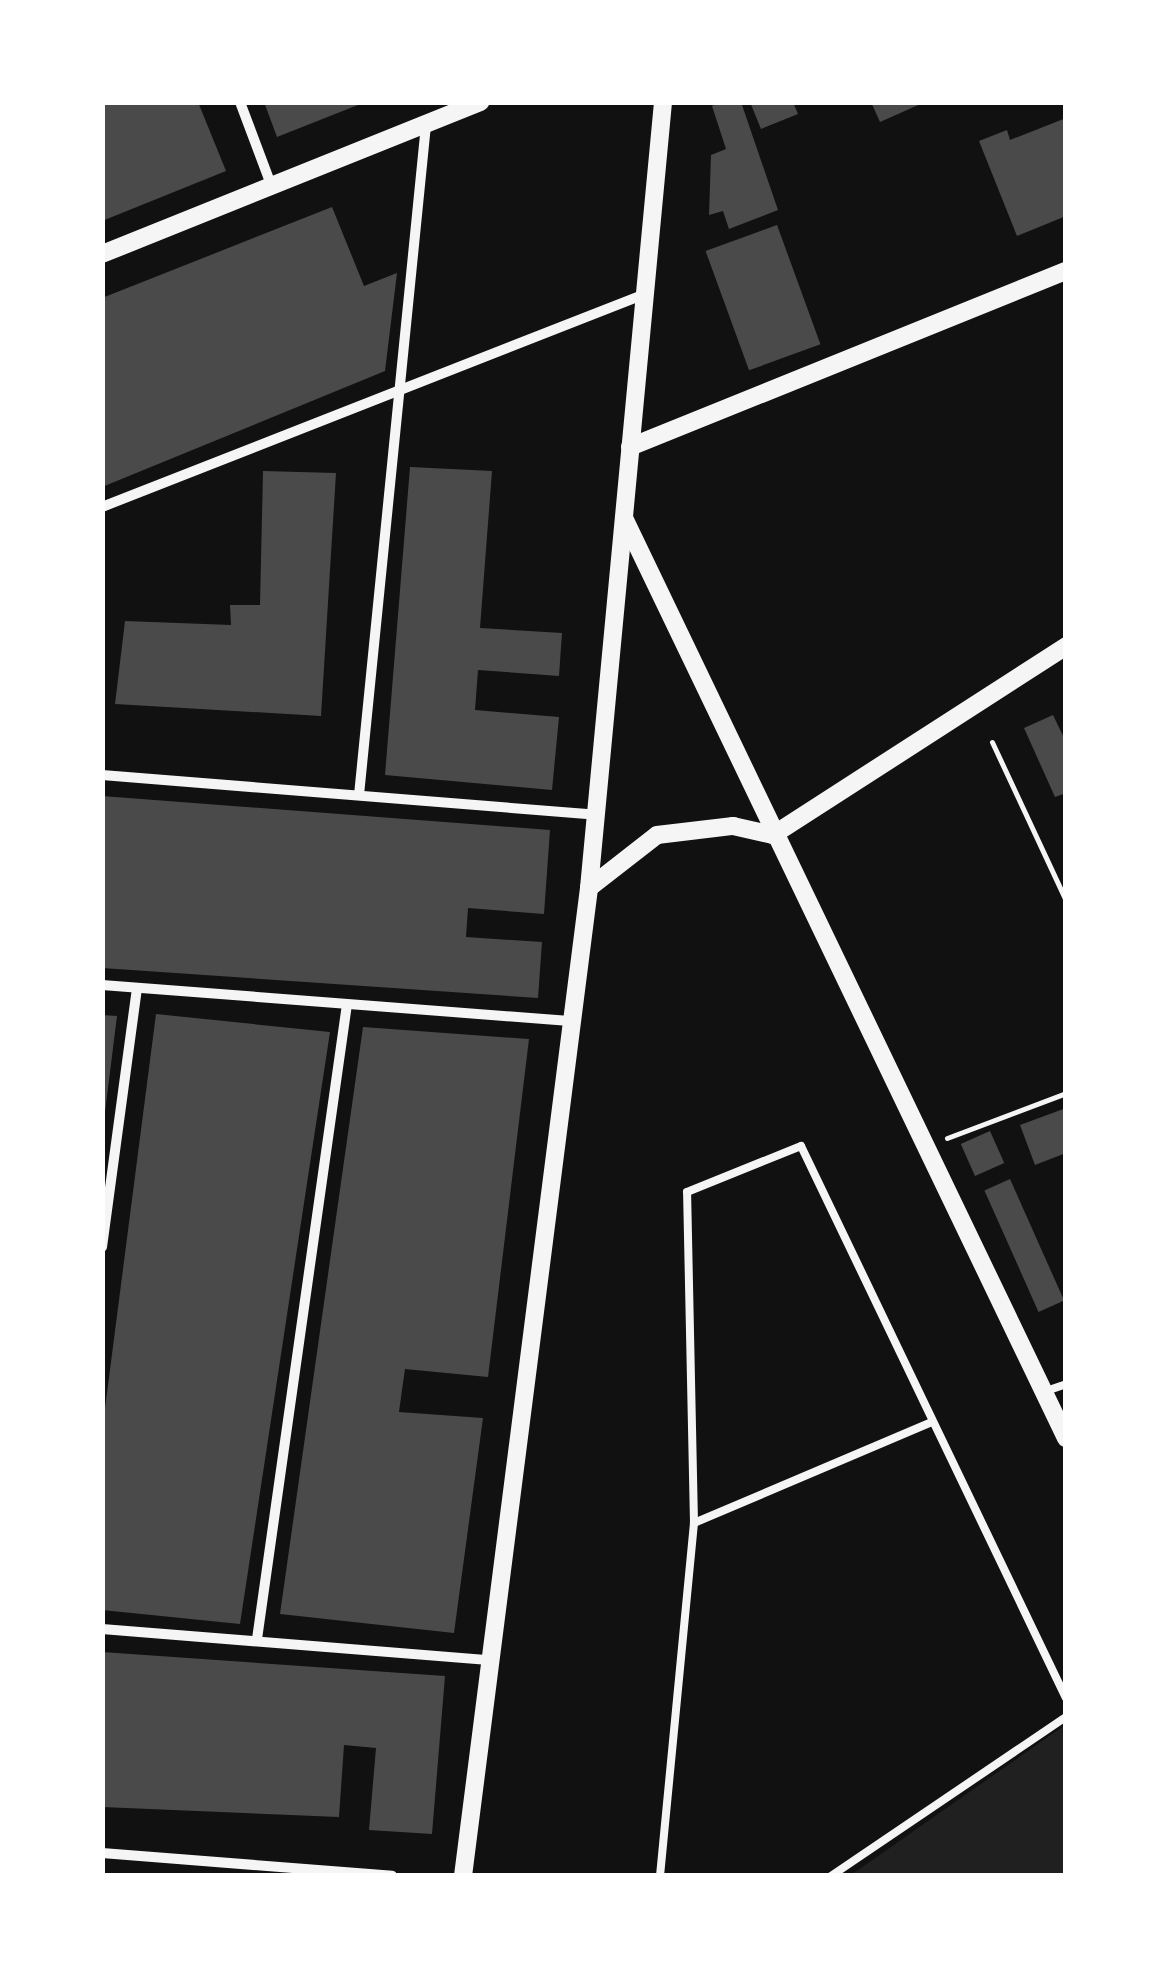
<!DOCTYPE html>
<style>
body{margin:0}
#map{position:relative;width:1168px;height:1978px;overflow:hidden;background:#111;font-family:"PT Serif",serif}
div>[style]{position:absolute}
.green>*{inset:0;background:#202020}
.building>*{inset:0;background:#4a4a4a;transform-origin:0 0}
.path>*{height:5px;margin:-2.5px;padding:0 2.5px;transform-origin:2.5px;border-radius:2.5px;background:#f5f5f5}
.service>*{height:8px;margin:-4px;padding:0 4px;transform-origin:4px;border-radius:4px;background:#f5f5f5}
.minor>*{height:10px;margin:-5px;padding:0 5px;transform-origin:5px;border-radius:5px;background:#f5f5f5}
.tertiary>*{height:18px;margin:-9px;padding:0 9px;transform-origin:9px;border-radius:9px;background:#f5f5f5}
span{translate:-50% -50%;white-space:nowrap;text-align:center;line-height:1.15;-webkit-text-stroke:10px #fff;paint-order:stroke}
.frame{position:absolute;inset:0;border:105px solid #fff;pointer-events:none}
</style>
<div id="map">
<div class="green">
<i style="clip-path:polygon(1065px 1725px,1065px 1875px,851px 1875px)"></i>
</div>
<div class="building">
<i style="clip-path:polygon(102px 102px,198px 102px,226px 171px,102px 221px)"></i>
<i style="clip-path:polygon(264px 102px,363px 102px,363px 103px,277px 137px)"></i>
<i style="clip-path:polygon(720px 102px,741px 102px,778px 210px,729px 229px,723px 211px,709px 215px,711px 155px,726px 149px,712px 106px)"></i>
<i style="clip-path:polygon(750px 102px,793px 102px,798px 114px,761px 129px)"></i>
<i style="clip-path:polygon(871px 102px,925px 102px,880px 122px)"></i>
<i style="clip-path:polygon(1066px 118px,1066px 216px,1017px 236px,979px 141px,1007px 130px,1010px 140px)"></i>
<i style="clip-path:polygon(332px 207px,364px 286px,397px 273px,385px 371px,102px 487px,102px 298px)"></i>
<i style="left:777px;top:225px;width:127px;height:76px;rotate:70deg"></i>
<i style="clip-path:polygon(410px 467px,492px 471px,480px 628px,562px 633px,559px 676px,478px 670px,475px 710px,559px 717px,552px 790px,385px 775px)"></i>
<i style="clip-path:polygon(263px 471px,336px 473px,321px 716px,115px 704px,125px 621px,231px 625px,230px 605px,260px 605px)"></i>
<i style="clip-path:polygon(1053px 715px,1066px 742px,1066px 793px,1055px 797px,1024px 728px)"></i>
<i style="clip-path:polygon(102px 796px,550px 830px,544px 914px,468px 908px,466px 937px,542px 942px,538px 998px,102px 968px)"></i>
<i style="clip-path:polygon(156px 1014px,330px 1032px,240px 1624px,102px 1610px,104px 1416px)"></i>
<i style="clip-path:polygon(102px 1015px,117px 1016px,105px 1112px,102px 1112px)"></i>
<i style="clip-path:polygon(363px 1027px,529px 1039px,488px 1377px,405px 1369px,402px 1390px,399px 1412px,483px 1418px,454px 1633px,280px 1614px)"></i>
<i style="clip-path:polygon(1066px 1108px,1066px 1153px,1035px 1165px,1020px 1125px)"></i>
<i style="left:990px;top:1131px;width:35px;height:32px;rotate:66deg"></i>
<i style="left:1010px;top:1179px;width:133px;height:28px;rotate:66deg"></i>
<i style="clip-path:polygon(102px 1652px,445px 1676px,432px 1834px,369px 1830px,376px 1748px,344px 1745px,339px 1817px,102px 1807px)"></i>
</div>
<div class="path">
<i style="left:992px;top:742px;width:175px;rotate:65deg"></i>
<i style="left:947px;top:1138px;width:127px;rotate:-20.7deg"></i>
</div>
<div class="service">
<i style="left:1046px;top:1391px;width:21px;rotate:-19deg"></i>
<i style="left:694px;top:1523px;width:259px;rotate:-23deg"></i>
<i style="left:660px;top:1876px;width:355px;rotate:-84.5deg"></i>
<i style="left:694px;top:1523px;width:331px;rotate:-91.2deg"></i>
<i style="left:687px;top:1192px;width:123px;rotate:-22deg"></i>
<i style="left:801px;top:1146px;width:612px;rotate:64.36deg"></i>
<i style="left:831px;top:1876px;width:284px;rotate:-34.1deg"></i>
</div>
<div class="minor">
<i style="left:240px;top:102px;width:91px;rotate:69.4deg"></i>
<i style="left:102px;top:507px;width:583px;rotate:-21.42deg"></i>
<i style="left:102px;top:775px;width:496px;rotate:4.6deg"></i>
<i style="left:359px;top:795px;width:673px;rotate:-84.29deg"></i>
<i style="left:102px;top:985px;width:469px;rotate:4.4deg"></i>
<i style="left:102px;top:1247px;width:261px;rotate:-82.3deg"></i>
<i style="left:102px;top:1629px;width:388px;rotate:4.6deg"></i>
<i style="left:257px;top:1639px;width:641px;rotate:-81.93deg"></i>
<i style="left:102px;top:1853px;width:291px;rotate:4.5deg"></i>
</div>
<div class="tertiary">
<i style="left:102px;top:254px;width:408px;rotate:-21.9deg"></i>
<i style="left:630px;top:447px;width:470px;rotate:-22deg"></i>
<i style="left:624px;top:518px;width:1021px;rotate:64.34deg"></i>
<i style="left:589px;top:888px;width:86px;rotate:-37.9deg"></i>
<i style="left:657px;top:835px;width:77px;rotate:-6.8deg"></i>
<i style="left:733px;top:826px;width:41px;rotate:12.7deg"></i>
<i style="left:773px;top:835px;width:349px;rotate:-32.8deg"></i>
<i style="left:463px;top:1876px;width:996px;rotate:-82.73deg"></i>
<i style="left:589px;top:888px;width:789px;rotate:-84.62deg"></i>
</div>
<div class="frame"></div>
</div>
